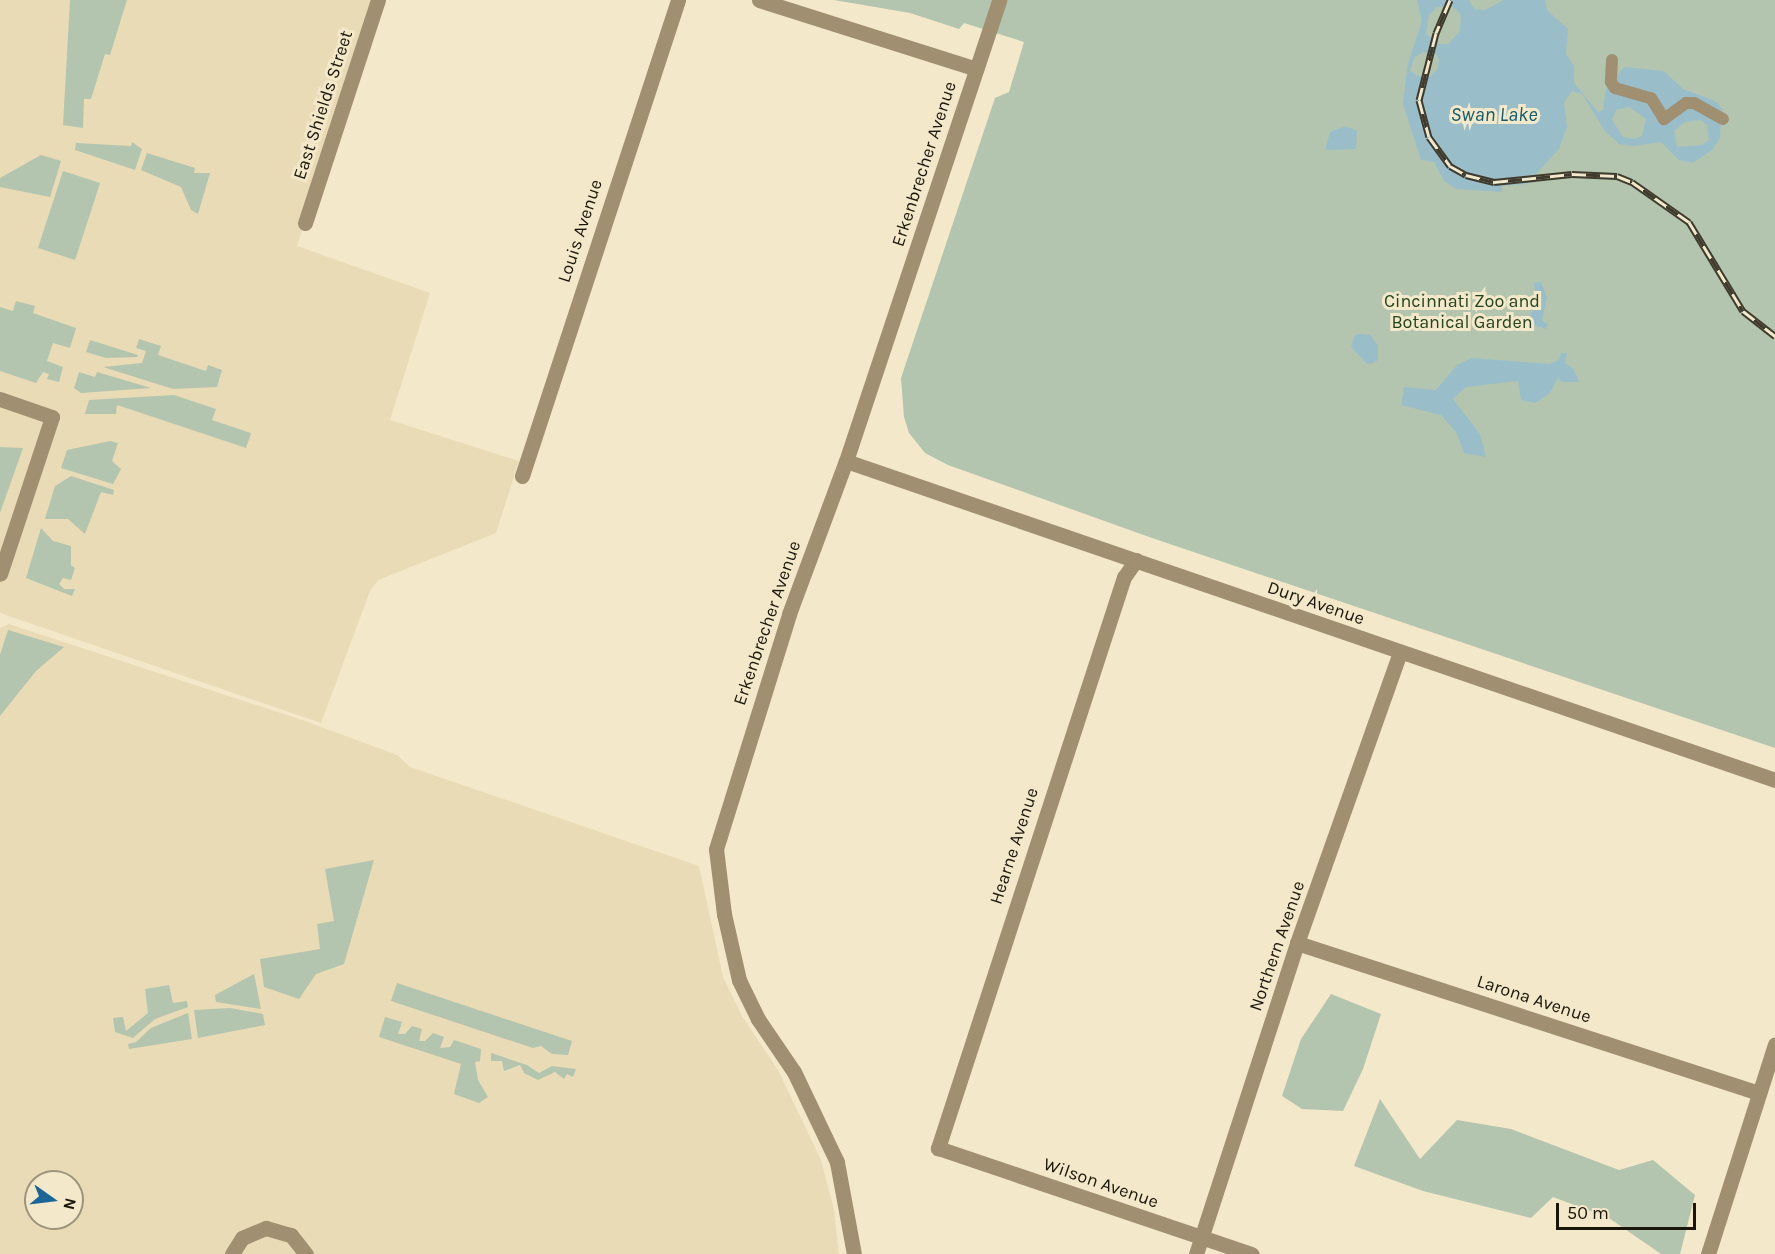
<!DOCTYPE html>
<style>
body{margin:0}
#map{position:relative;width:1775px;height:1254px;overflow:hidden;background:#f3e8c9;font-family:Karla,sans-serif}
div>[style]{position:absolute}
.built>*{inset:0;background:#e9dbb5}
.green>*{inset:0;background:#b3c5af;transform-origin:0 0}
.water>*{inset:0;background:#99beca}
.pedestrian>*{height:12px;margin:-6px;padding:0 6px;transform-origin:6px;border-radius:6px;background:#a18f72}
.minor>*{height:15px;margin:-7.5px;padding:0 7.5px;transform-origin:7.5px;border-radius:7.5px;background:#a18f72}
.tertiary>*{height:15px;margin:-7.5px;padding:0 7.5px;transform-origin:7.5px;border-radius:7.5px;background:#a18f72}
.rail>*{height:7px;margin-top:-3.5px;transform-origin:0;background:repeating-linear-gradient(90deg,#f3e8c9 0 14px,#403a2c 0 28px);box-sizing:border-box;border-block:2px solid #403a2c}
span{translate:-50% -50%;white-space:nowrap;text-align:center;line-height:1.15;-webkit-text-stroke:6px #f3e8c9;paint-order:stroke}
.street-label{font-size:18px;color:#1a160b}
.park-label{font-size:18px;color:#22431d}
.water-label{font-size:20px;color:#125c6e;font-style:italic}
.north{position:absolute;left:24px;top:1170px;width:60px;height:60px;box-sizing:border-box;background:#f3e8c9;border:2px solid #9c947d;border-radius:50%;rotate:104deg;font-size:16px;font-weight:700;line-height:24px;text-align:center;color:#1a160b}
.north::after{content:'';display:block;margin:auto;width:21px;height:27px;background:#1b6598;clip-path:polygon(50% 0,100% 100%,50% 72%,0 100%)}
.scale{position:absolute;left:1556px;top:1203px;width:140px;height:27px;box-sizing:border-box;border:3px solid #1a160b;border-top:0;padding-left:8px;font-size:18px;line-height:21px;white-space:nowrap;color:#1a160b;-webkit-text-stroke:4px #f3e8c9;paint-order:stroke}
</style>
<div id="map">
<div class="built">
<i style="clip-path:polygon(0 0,378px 0,297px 246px,430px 293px,390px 420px,519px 461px,496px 533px,378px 580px,370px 591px,321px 723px,0 613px)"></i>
<i style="clip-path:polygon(evenodd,9px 624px,305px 721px,397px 755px,410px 767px,699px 866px,723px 977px,742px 1016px,778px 1070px,821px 1160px,834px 1210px,839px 1254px,0 1254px,0 628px,9px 624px,36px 1182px,72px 1182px,72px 1218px,36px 1218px,36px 1182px)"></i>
</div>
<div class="green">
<i style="clip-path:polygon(70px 0,127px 0,110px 55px,105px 54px,91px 99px,84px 99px,83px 128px,63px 125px)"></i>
<i style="clip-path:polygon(834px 0,1775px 0,1775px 748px,1152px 538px,948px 465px,925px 453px,909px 433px,904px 417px,901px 378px,995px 98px,1009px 92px,1024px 42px,964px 23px,959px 29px,910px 13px)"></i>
<i style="clip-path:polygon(132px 142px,142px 149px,135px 170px,75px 150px,76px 143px,131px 146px)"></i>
<i style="clip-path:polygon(147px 153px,195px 168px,194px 173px,210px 173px,198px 214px,191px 210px,181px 187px,141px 170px)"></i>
<i style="clip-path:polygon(41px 155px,61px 161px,50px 197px,0 187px,0 178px)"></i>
<i style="left:63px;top:171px;width:39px;height:81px;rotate:18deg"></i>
<i style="clip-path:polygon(16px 301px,35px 306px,33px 313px,76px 328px,70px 348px,53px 343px,47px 361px,63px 367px,59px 382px,47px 379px,49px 374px,43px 372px,36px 383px,0 371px,0 307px,13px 311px)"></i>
<i style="clip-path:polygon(139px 339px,161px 346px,158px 355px,206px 371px,208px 365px,222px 370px,217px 387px,173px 389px,103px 367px,142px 363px,146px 351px,136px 348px)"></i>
<i style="clip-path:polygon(90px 340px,138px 355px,137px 357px,106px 358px,86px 352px)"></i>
<i style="clip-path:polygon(79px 372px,95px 377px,97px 372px,151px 388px,81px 393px,74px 388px)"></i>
<i style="clip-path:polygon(174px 395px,216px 409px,212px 420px,251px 433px,246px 448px,117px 405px,116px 414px,85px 414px,89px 400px)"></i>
<i style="clip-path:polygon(110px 441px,118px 443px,112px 461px,121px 469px,113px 484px,61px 468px,67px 450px)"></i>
<i style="clip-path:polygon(0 447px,23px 448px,0 513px)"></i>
<i style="clip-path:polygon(71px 476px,114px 490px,113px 495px,101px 492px,85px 534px,68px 519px,45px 519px,55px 486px)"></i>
<i style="clip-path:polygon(41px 528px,53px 541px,71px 546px,71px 565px,75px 568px,71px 580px,63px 578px,59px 584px,64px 589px,75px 589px,72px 596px,26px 578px)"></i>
<i style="clip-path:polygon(8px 630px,64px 647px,36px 671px,0 716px,0 655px)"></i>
<i style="clip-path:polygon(374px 860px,344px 964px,316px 974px,299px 999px,264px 987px,260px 959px,320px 949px,317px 924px,334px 921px,325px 869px)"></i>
<i style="clip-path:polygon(254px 974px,261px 1009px,216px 1002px,215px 995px)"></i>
<i style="clip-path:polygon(397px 983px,572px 1041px,568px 1055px,552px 1054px,541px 1046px,533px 1048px,391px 1001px)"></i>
<i style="clip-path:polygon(169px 985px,173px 1003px,187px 1001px,188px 1007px,155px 1019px,133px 1038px,115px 1032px,113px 1018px,123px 1017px,126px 1031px,148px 1013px,145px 989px)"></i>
<i style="clip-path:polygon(1331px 994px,1381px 1014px,1363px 1069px,1343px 1111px,1302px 1109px,1282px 1096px,1301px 1039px)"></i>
<i style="clip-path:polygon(230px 1008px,263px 1014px,265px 1025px,198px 1038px,194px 1010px)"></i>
<i style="clip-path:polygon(188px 1013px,192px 1039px,129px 1049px,128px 1044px,136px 1042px,151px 1028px)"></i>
<i style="clip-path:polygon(385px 1017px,402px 1022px,398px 1034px,405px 1034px,412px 1026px,422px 1029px,419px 1041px,425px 1041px,433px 1033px,444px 1037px,440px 1048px,450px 1047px,454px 1040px,481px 1049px,480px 1061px,475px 1062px,478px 1080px,488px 1097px,479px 1103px,454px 1094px,461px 1064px,379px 1037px)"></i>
<i style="clip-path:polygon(491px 1053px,527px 1065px,539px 1073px,552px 1066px,576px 1069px,573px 1077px,567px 1074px,564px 1079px,555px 1072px,538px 1080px,524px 1073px,520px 1065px,504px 1071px,502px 1061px,491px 1061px)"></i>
<i style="clip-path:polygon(1380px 1099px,1420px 1159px,1457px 1120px,1511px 1129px,1619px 1170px,1653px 1160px,1695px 1195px,1680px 1254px,1661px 1254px,1609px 1218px,1553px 1197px,1531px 1218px,1423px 1191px,1354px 1166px)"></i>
</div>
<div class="water">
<i style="clip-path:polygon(evenodd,1417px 0,1469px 0,1474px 9px,1485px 10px,1504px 0,1545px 0,1547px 10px,1568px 29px,1566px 54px,1574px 66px,1574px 83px,1598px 112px,1603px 110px,1606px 89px,1624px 67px,1664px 71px,1683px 89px,1715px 101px,1722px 108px,1720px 138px,1712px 150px,1693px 163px,1679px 160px,1661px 142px,1633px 146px,1619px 144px,1605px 131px,1582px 94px,1572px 91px,1564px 103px,1567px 127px,1559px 149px,1527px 184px,1502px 186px,1502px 192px,1456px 189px,1444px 181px,1434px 162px,1421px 160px,1403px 104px,1408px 63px,1422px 21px,1417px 0,1437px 7px,1453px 7px,1461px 15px,1460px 31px,1448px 44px,1439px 44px,1426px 34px,1429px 15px,1437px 7px,1417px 0,1423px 52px,1436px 54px,1439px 59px,1438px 68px,1430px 77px,1417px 76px,1410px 70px,1415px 57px,1423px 52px,1417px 0,1629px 107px,1646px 119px,1642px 136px,1635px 139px,1623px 137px,1612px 120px,1616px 110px,1629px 107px,1417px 0,1701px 120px,1707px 125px,1709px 140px,1702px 145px,1677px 147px,1674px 131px,1685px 122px,1701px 120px)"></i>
<i style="clip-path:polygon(1346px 126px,1357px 131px,1356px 149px,1325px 150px,1330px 132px)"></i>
<i style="clip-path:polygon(1541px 282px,1547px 298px,1542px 321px,1548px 324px,1546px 329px,1531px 324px,1528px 319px,1536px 300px,1534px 283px)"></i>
<i style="clip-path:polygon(1361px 334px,1370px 335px,1378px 345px,1378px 360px,1373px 363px,1367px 364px,1351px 347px,1355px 335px)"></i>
<i style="clip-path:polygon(1561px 353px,1567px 353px,1565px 363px,1573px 368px,1579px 382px,1562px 382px,1558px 378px,1550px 393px,1535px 403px,1521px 400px,1518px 381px,1466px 387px,1453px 399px,1480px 434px,1486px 457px,1464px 453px,1456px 432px,1441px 415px,1401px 405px,1404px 387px,1436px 390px,1457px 365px,1472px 358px,1549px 364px,1559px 360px)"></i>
</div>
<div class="pedestrian">
<i style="left:1612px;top:60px;width:22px;rotate:93deg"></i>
<i style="left:1611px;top:82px;width:7px;rotate:56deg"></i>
<i style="left:1615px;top:88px;width:37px;rotate:16deg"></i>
<i style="left:1651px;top:98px;width:25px;rotate:58deg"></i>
<i style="left:1664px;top:119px;width:27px;rotate:-36deg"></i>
<i style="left:1686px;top:103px;width:8px"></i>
<i style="left:1694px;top:103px;width:33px;rotate:29deg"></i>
</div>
<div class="minor">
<i style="left:759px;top:0;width:228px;rotate:17.6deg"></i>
<i style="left:305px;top:223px;width:235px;rotate:-71.9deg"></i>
<i style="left:0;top:399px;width:55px;rotate:19.1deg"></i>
<i style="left:52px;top:417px;width:165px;rotate:108.3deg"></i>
<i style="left:846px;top:461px;width:982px;rotate:18.95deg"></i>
<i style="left:522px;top:476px;width:501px;rotate:-71.85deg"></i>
<i style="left:1136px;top:560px;width:21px;rotate:125deg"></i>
<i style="left:1124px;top:577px;width:601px;rotate:108.04deg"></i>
<i style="left:938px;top:1148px;width:331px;rotate:18.7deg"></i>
<i style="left:1297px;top:943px;width:486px;rotate:18deg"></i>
<i style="left:232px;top:1254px;width:19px;rotate:-58deg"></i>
<i style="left:242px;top:1238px;width:26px;rotate:-23deg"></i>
<i style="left:266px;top:1228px;width:26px;rotate:16deg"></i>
<i style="left:291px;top:1235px;width:24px;rotate:52deg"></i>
<i style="left:1196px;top:1254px;width:327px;rotate:-72deg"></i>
<i style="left:1297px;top:943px;width:309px;rotate:-70.5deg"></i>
<i style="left:1708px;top:1254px;width:220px;rotate:-72.3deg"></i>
</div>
<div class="tertiary">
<i style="left:854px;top:1254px;width:94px;rotate:-100.5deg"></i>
<i style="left:837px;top:1162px;width:100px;rotate:-115.5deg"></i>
<i style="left:794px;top:1072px;width:64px;rotate:-124.2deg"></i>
<i style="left:758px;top:1019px;width:43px;rotate:-116deg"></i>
<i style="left:739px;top:980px;width:68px;rotate:-102.8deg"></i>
<i style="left:724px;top:914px;width:65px;rotate:-97deg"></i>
<i style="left:716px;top:849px;width:246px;rotate:-72.7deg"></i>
<i style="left:789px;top:614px;width:163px;rotate:-69.6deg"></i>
<i style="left:846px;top:461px;width:486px;rotate:-71.6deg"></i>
</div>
<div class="rail">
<i style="left:1450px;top:0;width:36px;rotate:113deg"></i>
<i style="left:1436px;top:33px;width:69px;rotate:104.2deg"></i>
<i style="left:1419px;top:100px;width:38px;rotate:75deg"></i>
<i style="left:1429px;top:137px;width:36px;rotate:54deg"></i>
<i style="left:1450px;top:166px;width:18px;rotate:29deg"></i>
<i style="left:1466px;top:175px;width:29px;rotate:14deg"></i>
<i style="left:1494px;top:182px;width:78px;rotate:-5.9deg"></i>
<i style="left:1572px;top:174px;width:45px;rotate:2.5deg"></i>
<i style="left:1617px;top:176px;width:16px;rotate:22deg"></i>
<i style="left:1632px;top:182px;width:70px;rotate:35.1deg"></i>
<i style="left:1689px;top:222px;width:104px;rotate:58.8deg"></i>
<i style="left:1743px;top:311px;width:41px;rotate:38deg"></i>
</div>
<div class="street-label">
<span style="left:323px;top:105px;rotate:-72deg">East Shields Street</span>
<span style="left:924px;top:164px;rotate:-72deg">Erkenbrecher Avenue</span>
<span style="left:580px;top:231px;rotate:-72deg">Louis Avenue</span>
<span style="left:1316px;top:603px;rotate:19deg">Dury Avenue</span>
<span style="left:767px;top:623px;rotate:-71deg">Erkenbrecher Avenue</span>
<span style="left:1014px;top:846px;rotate:-72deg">Hearne Avenue</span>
<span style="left:1277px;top:946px;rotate:-71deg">Northern Avenue</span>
<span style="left:1534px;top:999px;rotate:18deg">Larona Avenue</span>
<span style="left:1101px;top:1183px;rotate:19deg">Wilson Avenue</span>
</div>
<div class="park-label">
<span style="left:1462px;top:312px">Cincinnati Zoo and<br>Botanical Garden</span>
</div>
<div class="water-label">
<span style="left:1494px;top:114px">Swan Lake</span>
</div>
<div class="north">N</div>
<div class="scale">50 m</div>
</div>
